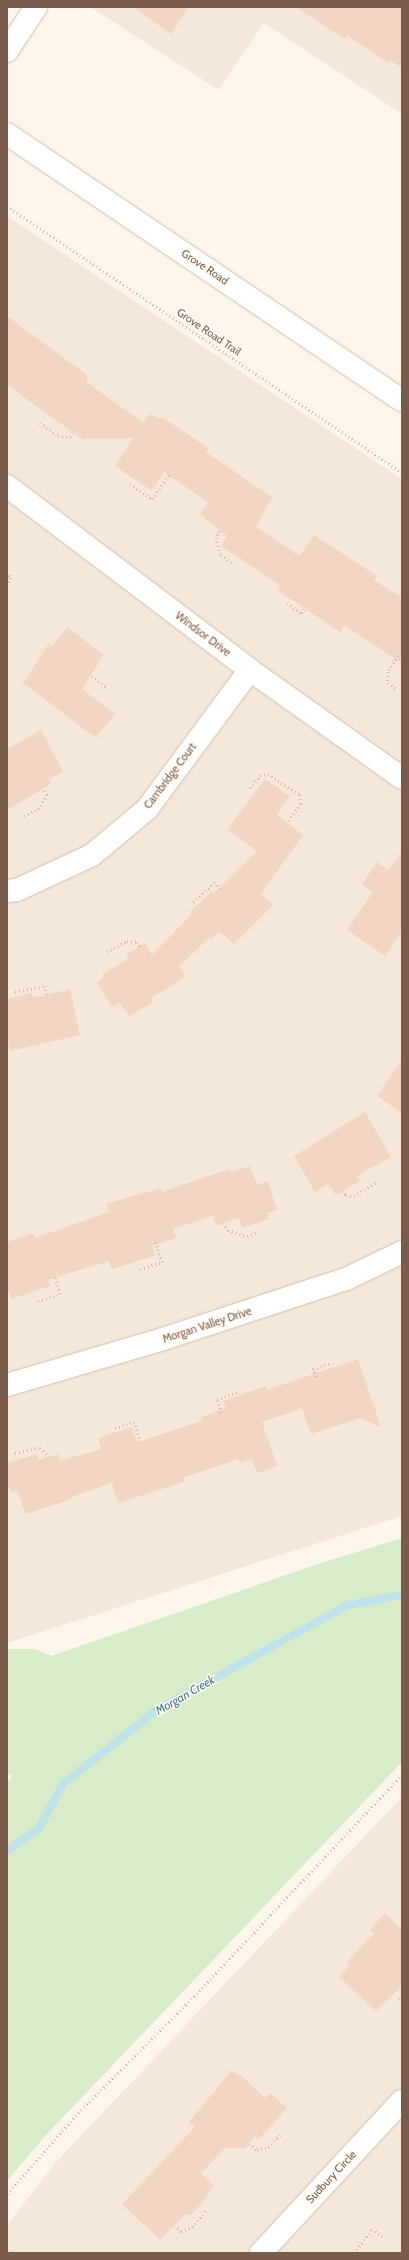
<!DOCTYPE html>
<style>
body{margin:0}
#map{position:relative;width:409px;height:2260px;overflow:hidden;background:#fdf6ec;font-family:Cabin,sans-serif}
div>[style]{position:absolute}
.residential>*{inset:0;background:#f5e8da}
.green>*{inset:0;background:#d8ecc9}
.stream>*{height:8px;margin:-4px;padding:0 4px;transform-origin:4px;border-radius:4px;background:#bfe3e8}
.building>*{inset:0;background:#f3d5c3}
.path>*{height:2.5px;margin-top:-1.25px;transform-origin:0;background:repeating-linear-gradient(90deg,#d9b8a5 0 1px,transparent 0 4px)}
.roads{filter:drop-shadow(0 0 1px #d1beb0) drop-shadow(0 0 1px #d1beb0)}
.minor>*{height:22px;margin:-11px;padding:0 11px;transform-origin:11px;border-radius:11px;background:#fff}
span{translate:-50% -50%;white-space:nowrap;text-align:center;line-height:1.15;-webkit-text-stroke:3px #fffaf3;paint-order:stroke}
.street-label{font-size:11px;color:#7a5c4d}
.water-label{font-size:12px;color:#437c86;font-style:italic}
.frame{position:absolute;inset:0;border:8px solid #7a5c4d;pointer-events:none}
</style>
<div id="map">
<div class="residential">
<i style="clip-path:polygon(90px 7px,402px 7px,402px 114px,264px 23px,219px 90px)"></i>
<i style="clip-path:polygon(7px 216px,402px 479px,402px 1516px,7px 1643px)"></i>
<i style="clip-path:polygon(402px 1797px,402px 2253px,7px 2253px,7px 2225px,55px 2163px)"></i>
</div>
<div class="green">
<i style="clip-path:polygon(402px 1538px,402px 1762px,46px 2135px,7px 2181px,7px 1783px,12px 1776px,7px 1774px,7px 1649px,35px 1649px,51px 1656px,324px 1562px)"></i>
</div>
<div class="stream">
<i style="left:7px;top:1851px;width:39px;rotate:-36deg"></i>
<i style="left:39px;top:1828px;width:50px;rotate:-61.4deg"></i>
<i style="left:63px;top:1784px;width:121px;rotate:-38.3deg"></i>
<i style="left:158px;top:1709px;width:217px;rotate:-28.7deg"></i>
<i style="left:348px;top:1605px;width:55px;rotate:-10.5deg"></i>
</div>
<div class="building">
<i style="clip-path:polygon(133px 7px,189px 7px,171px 34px)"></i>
<i style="clip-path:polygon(296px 7px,402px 7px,402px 68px,390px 60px,388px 63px,347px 35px,344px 39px)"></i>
<i style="clip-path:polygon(7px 316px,87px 375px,87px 382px,96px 389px,144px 423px,150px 414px,160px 419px,162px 417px,208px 448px,206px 452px,272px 497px,256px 527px,300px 556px,314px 535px,377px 576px,374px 580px,402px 598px,402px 663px,344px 625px,340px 632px,277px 590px,280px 585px,221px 546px,227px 536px,200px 514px,208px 502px,164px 472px,152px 491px,115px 466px,134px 438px,82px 439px,7px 385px)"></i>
<i style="clip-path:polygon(67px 627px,104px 655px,82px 689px,115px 714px,96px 738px,23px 683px,49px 643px,52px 646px)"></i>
<i style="clip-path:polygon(41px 730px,63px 771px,49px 779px,51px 784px,7px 810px,7px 749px)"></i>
<i style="clip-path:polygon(265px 779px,290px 796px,277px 815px,303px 835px,261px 894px,273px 905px,234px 944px,219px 931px,212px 939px,210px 937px,179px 966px,186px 977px,151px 998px,153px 1001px,150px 1004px,130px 1016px,119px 1003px,112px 1007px,97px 982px,104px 977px,103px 974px,128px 959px,126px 955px,145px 943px,152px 955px,192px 914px,190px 912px,211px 892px,213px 894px,257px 851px,227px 830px)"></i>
<i style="clip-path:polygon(402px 851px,402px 931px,385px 956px,347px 930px,373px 892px,362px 884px,377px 862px,388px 870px)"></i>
<i style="clip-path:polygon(70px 989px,80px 1035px,10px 1051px,7px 1037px,7px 999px,32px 993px,33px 997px,44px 996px)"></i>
<i style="clip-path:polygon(402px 1060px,402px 1113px,377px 1096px)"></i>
<i style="clip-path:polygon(365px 1112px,391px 1157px,357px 1176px,360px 1181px,336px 1195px,328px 1184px,315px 1192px,294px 1156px)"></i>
<i style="clip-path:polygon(250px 1166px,257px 1185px,268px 1181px,277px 1210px,267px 1213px,269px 1219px,242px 1228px,239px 1218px,216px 1225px,213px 1216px,173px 1229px,176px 1238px,152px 1246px,155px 1256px,112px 1269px,109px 1261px,48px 1280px,50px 1286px,11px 1299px,7px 1286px,7px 1242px,34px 1233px,35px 1238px,109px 1212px,106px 1204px,161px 1188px,162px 1192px,230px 1169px,231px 1172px)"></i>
<i style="clip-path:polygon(358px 1359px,381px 1427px,360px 1418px,311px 1434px,302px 1408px,262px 1422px,277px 1466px,257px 1473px,252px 1459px,240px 1463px,238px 1459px,183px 1478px,184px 1482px,118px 1503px,112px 1483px,72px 1497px,73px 1499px,25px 1514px,18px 1491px,11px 1493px,7px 1481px,7px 1463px,37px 1454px,39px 1460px,58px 1454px,60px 1461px,101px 1449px,98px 1438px,132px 1427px,137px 1442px,202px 1421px,201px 1417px,226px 1408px,223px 1401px,266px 1386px,267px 1390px)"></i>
<i style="clip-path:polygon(385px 1913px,402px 1929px,402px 1986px,376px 2011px,339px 1977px,349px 1966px,346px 1963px,374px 1933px,370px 1930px)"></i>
<i style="clip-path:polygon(232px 2070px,239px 2076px,241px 2075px,265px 2098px,270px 2093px,287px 2108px,259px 2139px,255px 2136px,245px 2148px,225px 2148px,201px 2173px,214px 2186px,206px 2195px,208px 2196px,190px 2216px,187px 2213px,160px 2240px,122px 2204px,195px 2127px,189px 2122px)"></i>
</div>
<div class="path">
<i style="left:7px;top:206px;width:476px;rotate:34deg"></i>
<i style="left:40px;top:423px;width:22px;rotate:36deg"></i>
<i style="left:58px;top:436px;width:12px;rotate:5deg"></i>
<i style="left:70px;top:437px;width:6px;rotate:-59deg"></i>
<i style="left:130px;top:484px;width:27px;rotate:34deg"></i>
<i style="left:152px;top:499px;width:29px;rotate:-55deg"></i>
<i style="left:220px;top:531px;width:8px;rotate:120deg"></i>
<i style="left:216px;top:538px;width:18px;rotate:74deg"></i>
<i style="left:221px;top:555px;width:14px;rotate:36deg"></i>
<i style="left:7px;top:572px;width:7px;rotate:56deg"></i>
<i style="left:11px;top:578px;width:6px;rotate:121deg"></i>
<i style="left:287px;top:603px;width:17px;rotate:36deg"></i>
<i style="left:301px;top:613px;width:6px;rotate:-51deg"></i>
<i style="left:398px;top:656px;width:19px;rotate:122deg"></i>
<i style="left:388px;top:672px;width:11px;rotate:90deg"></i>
<i style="left:388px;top:683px;width:12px;rotate:35deg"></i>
<i style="left:92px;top:676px;width:20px;rotate:37deg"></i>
<i style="left:250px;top:788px;width:16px;rotate:-52deg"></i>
<i style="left:260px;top:775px;width:8px;rotate:-7deg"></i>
<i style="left:268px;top:774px;width:38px;rotate:33deg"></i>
<i style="left:300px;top:795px;width:9px;rotate:84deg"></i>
<i style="left:301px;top:804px;width:22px;rotate:126deg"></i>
<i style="left:24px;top:816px;width:16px;rotate:-27deg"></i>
<i style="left:38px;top:809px;width:17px;rotate:-57deg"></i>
<i style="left:47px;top:795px;width:8px;rotate:-120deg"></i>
<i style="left:193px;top:902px;width:30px;rotate:-42deg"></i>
<i style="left:215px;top:882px;width:9px;rotate:49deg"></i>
<i style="left:107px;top:952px;width:23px;rotate:-29deg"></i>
<i style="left:127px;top:941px;width:10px;rotate:6deg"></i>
<i style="left:137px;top:942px;width:5px;rotate:53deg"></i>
<i style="left:15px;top:992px;width:31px;rotate:-11deg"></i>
<i style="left:45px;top:986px;width:9px;rotate:77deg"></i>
<i style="left:342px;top:1191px;width:6px;rotate:45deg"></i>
<i style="left:346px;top:1195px;width:8px;rotate:7deg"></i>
<i style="left:354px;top:1196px;width:25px;rotate:-32deg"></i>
<i style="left:223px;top:1223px;width:9px;rotate:54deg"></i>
<i style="left:228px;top:1230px;width:20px;rotate:18deg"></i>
<i style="left:247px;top:1236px;width:12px;rotate:-20deg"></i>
<i style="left:140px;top:1269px;width:23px;rotate:-18deg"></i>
<i style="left:162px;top:1262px;width:21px;rotate:-109deg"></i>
<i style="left:38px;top:1301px;width:23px;rotate:-18deg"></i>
<i style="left:60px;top:1294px;width:17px;rotate:-107deg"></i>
<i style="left:316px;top:1377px;width:9px;rotate:-111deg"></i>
<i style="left:313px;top:1369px;width:20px;rotate:-18deg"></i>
<i style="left:221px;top:1413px;width:15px;rotate:-106deg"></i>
<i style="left:217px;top:1399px;width:22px;rotate:-18deg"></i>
<i style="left:115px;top:1428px;width:20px;rotate:-18deg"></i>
<i style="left:134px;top:1422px;width:20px;rotate:70deg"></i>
<i style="left:15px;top:1453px;width:27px;rotate:-13deg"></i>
<i style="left:41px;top:1447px;width:13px;rotate:51deg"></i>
<i style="left:399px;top:1999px;width:5px;rotate:-53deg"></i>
<i style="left:249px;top:2144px;width:10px;rotate:37deg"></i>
<i style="left:257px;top:2150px;width:11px;rotate:-15deg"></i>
<i style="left:268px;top:2147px;width:18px;rotate:-45deg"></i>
<i style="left:7px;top:2194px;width:108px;rotate:-48.8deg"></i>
<i style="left:78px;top:2113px;width:172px;rotate:-45.2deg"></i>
<i style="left:199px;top:1991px;width:296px;rotate:-46.8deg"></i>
<i style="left:174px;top:2226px;width:9px;rotate:36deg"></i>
<i style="left:181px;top:2231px;width:12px;rotate:-20deg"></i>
<i style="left:192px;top:2227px;width:23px;rotate:-49deg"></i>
<i style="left:7px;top:2249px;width:6px;rotate:39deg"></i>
<i style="left:354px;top:2253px;width:30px;rotate:-53deg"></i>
<i style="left:372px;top:2229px;width:14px;rotate:34deg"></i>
</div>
<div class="roads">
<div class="minor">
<i style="left:7px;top:51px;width:53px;rotate:-56.6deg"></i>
<i style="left:7px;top:134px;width:476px;rotate:34deg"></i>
<i style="left:7px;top:486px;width:305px;rotate:37.1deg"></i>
<i style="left:250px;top:670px;width:186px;rotate:35.4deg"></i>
<i style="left:7px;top:891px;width:10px;rotate:-6deg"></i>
<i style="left:17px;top:890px;width:83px;rotate:-25deg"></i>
<i style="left:92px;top:855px;width:72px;rotate:-39.9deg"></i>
<i style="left:147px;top:809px;width:173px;rotate:-53.5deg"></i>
<i style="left:7px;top:1385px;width:163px;rotate:-16.4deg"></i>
<i style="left:163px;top:1339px;width:193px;rotate:-18.2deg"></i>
<i style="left:346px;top:1279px;width:62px;rotate:-25.7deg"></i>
<i style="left:261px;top:2253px;width:207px;rotate:-47.2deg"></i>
</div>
</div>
<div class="street-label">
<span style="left:205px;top:267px;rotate:34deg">Grove Road</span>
<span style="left:209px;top:332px;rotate:34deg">Grove Road Trail</span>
<span style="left:203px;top:634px;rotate:37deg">Windsor Drive</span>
<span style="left:170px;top:776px;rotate:-53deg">Cambridge Court</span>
<span style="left:207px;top:1325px;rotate:-18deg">Morgan Valley Drive</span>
<span style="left:331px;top:2177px;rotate:-47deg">Sudbury Circle</span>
</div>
<div class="water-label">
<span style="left:185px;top:1695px;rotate:-30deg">Morgan Creek</span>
</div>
<div class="frame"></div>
</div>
